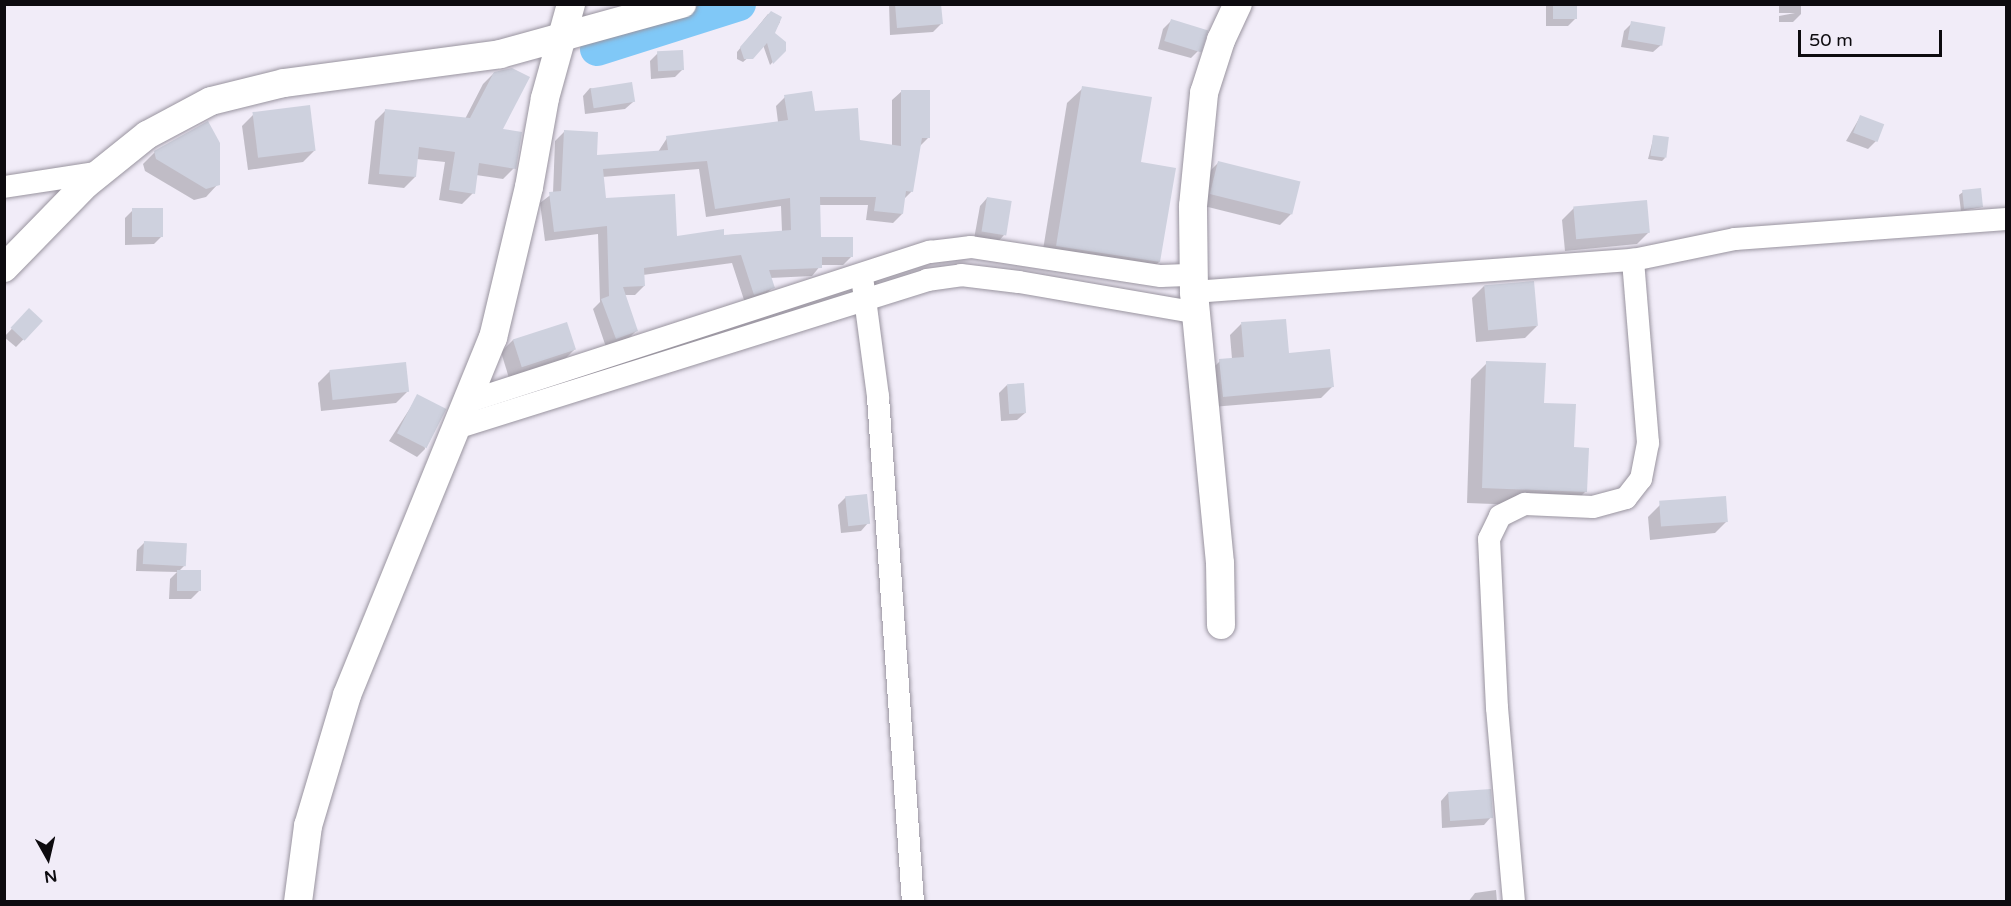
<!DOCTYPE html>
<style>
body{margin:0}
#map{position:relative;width:2011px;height:906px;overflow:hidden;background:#f1ecf8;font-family:"Varela Round",sans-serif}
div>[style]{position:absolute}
.shadow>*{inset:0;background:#0003}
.river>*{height:34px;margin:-17px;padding:0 17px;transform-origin:17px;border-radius:17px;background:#80c8f7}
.building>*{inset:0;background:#ced1de;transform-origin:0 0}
.roads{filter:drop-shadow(0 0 2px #99949f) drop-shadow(0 0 2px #99949f)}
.minor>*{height:22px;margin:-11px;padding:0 11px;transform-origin:11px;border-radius:11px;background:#fff}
.tertiary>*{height:28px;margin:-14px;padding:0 14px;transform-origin:14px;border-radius:14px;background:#fff}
span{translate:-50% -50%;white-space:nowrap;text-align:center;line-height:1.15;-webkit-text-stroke:5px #f1ecf8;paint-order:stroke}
.frame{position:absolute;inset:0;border:6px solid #0d0b0f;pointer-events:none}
.north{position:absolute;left:18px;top:828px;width:60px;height:60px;-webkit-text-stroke:4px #f1ecf8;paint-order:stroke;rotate:172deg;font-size:16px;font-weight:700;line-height:24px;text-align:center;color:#0d0b0f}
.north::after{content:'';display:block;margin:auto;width:21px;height:27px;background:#0d0b0f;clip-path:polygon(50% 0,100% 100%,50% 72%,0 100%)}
.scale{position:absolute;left:1798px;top:30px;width:144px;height:27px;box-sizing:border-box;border:3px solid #0d0b0f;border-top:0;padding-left:8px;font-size:18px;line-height:21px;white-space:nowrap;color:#0d0b0f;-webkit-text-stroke:4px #f1ecf8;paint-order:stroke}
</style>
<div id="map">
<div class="shadow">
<i style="clip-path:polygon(889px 4px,940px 4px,941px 24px,933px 32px,890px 35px)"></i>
<i style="clip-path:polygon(1546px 4px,1576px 4px,1576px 18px,1568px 26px,1546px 26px)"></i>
<i style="clip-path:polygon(1779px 4px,1801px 4px,1801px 14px,1793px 22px,1779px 22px,1779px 16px,1795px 13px,1779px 13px)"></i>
<i style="clip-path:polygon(768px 14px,778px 15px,780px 22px,773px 34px,784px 50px,770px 65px,763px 45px,743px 62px,737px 59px,737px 52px)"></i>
<i style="clip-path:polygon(1171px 21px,1199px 50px,1191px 58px,1158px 49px,1163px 29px)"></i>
<i style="clip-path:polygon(1632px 23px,1661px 45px,1653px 52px,1621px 47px,1624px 31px)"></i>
<i style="clip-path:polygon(658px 53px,683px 69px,675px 77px,651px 79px,650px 61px)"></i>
<i style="clip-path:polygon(494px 73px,501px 130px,514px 168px,503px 179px,476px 175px,473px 193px,462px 204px,439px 200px,445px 162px,416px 159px,415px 177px,404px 188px,368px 184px,375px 121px,386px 110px,465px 119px,483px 84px)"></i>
<i style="clip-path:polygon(590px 88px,633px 102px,625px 109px,585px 114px,583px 96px)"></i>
<i style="clip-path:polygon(1083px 88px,1159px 262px,1143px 277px,1041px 262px,1067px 103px)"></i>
<i style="clip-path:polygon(evenodd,902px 91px,928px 138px,919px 147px,912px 191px,903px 200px,902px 214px,893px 223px,866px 220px,868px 205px,819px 205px,820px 238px,852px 256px,843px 265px,821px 265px,812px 276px,770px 278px,773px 287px,764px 296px,745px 303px,732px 263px,643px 275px,644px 286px,635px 295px,624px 295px,636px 331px,627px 340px,606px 347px,593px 309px,600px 302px,598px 234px,545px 241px,540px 203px,553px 193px,555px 141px,564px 132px,596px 156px,658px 152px,667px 138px,778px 122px,776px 106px,785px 97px,859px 141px,892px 146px,892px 100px,902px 91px,699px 169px,706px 217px,781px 206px,782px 232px,675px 238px,605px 200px,602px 177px,699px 169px)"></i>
<i style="clip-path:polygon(254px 114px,315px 150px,303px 162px,248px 170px,242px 126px)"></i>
<i style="clip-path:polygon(1860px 117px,1876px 141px,1868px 149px,1846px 141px)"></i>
<i style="clip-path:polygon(1654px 136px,1665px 158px,1662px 161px,1648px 159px)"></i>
<i style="clip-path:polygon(155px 152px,218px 184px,206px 197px,194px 200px,145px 171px,143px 164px)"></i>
<i style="clip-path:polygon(1218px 163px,1292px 213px,1280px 225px,1200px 205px,1206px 175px)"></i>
<i style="clip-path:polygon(1963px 192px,1982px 207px,1961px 211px,1959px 195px)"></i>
<i style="clip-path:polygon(987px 198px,1004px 235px,997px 243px,974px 239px,980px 206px)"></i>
<i style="clip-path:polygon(1574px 208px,1649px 232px,1637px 244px,1565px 251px,1562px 220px)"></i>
<i style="clip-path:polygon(133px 210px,162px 236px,154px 244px,125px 245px,125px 218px)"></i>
<i style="clip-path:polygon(1484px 286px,1537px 326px,1525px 338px,1476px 342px,1472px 298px)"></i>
<i style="clip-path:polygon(22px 318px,41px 321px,16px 347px,4px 337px)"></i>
<i style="clip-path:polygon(1241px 324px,1288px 354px,1332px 387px,1321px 398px,1212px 407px,1209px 372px,1220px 361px,1232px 359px,1230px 335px)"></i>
<i style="clip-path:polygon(513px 340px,574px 350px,562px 362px,509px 378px,501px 352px)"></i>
<i style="clip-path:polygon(1487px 363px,1543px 404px,1573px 448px,1586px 491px,1570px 507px,1467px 503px,1471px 379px)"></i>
<i style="clip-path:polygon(330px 371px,408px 391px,396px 403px,321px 411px,318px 383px)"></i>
<i style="clip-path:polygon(1007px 385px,1025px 413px,1017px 420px,1001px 421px,999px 393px)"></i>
<i style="clip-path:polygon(418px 396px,425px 449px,417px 457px,389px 441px)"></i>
<i style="clip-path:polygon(846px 497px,868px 523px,861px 531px,841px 533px,838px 505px)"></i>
<i style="clip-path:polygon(1660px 505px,1727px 521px,1715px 533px,1650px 540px,1648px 517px)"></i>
<i style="clip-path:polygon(145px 542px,185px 565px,178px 572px,199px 591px,191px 599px,169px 599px,170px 579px,177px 572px,136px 571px,137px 550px)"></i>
<i style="clip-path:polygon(1448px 793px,1491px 817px,1484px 825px,1442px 828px,1441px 801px)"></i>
<i style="clip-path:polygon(1496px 890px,1497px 902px,1468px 902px,1475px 893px)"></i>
</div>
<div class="river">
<i style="left:597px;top:49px;width:149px;rotate:-17.6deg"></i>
</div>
<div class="building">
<i style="clip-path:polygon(895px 4px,941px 4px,943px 24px,897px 28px)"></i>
<i style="left:1553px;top:4px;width:24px;height:15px"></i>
<i style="clip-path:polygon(771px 11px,782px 17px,775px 33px,786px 42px,786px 51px,773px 64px,767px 43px,753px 59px,744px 59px,740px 47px)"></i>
<i style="left:1171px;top:19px;width:39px;height:23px;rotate:17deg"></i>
<i style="left:1631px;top:21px;width:35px;height:19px;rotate:10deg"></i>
<i style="left:683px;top:50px;width:20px;height:26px;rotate:87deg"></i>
<i style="clip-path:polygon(512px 68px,530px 77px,503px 129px,522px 132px,516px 169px,479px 163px,475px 194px,449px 190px,455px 152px,419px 147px,416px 177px,379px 174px,385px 109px,470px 118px,494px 72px)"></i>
<i style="left:632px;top:82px;width:20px;height:42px;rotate:81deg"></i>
<i style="clip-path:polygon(1082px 86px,1152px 97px,1141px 162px,1176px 168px,1160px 262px,1056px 246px)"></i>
<i style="clip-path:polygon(evenodd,901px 90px,930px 90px,930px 138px,922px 138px,913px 192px,906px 191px,903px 214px,874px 211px,876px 197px,820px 197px,821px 237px,853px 237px,853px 257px,822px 257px,822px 268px,769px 270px,775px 288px,754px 295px,741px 255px,644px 268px,645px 286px,623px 287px,638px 331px,616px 339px,601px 299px,609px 296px,607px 226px,554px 232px,549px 192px,561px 191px,564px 130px,598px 132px,597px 155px,668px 150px,666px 136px,788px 120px,784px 95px,812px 91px,815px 111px,858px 108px,860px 140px,901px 146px,901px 90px,707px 161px,715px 209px,790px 198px,791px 230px,724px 235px,724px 229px,677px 236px,675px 194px,606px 198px,603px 169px,707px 161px)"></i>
<i style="left:310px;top:105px;width:46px;height:58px;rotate:83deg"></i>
<i style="left:1860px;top:115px;width:26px;height:19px;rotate:21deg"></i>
<i style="clip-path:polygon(208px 121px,220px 143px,220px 185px,206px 189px,156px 159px,154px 151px)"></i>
<i style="left:1653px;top:135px;width:16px;height:21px;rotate:7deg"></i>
<i style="left:1218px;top:161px;width:85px;height:34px;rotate:14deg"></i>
<i style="left:1981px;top:188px;width:19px;height:19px;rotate:84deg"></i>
<i style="left:987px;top:197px;width:25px;height:35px;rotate:9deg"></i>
<i style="left:1647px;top:200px;width:33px;height:74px;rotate:85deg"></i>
<i style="left:132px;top:208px;width:31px;height:29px"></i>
<i style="left:1534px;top:281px;width:45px;height:50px;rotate:85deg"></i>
<i style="left:29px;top:308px;width:19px;height:27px;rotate:43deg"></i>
<i style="clip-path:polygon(1286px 319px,1289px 353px,1330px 349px,1334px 387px,1223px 397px,1219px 359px,1244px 357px,1241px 322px)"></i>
<i style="left:567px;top:322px;width:29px;height:57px;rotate:72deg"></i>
<i style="clip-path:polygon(1486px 361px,1546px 363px,1544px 403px,1576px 404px,1574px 447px,1589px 448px,1587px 492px,1482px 488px)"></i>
<i style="left:406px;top:362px;width:30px;height:77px;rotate:84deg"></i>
<i style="left:1024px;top:383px;width:30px;height:17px;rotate:86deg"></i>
<i style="left:417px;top:394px;width:33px;height:44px;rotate:27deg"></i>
<i style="left:867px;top:494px;width:30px;height:22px;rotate:84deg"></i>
<i style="left:1726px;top:496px;width:26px;height:67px;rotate:86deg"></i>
<i style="left:144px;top:541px;width:43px;height:23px;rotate:3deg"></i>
<i style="left:177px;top:570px;width:24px;height:21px"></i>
<i style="left:1491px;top:789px;width:29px;height:43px;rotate:86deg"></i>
</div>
<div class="roads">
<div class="minor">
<i style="left:4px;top:187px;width:98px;rotate:-8.8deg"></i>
<i style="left:863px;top:284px;width:114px;rotate:82.4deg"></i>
<i style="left:878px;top:397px;width:506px;rotate:86.04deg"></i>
<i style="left:1194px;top:292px;width:440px;rotate:-4.2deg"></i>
<i style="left:1633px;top:260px;width:104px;rotate:-11.6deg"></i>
<i style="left:1735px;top:239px;width:272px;rotate:-4.2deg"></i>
<i style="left:467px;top:402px;width:487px;rotate:-18deg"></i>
<i style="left:930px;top:252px;width:41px;rotate:-7deg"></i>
<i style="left:971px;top:247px;width:192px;rotate:8.7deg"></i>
<i style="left:1161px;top:276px;width:33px;rotate:-2deg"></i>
<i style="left:456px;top:428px;width:494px;rotate:-17.4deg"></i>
<i style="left:927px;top:280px;width:34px;rotate:-8deg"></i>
<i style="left:961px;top:275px;width:58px;rotate:6.9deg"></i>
<i style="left:1019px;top:282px;width:182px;rotate:9.8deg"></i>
<i style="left:1514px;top:902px;width:195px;rotate:-95deg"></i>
<i style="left:1497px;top:708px;width:169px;rotate:-92.7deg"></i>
<i style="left:1489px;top:539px;width:25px;rotate:-64deg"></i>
<i style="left:1500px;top:516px;width:28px;rotate:-26deg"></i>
<i style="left:1525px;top:504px;width:68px;rotate:2.5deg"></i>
<i style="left:1593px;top:507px;width:34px;rotate:-15deg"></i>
<i style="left:1626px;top:498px;width:24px;rotate:-52deg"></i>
<i style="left:1641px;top:479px;width:37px;rotate:-79deg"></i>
<i style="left:1648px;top:443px;width:184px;rotate:-94.7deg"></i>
</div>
<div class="tertiary">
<i style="left:4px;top:268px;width:117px;rotate:-45.7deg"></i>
<i style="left:86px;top:184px;width:78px;rotate:-38.8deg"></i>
<i style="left:147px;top:135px;width:72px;rotate:-28deg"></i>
<i style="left:211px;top:101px;width:75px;rotate:-13.9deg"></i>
<i style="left:284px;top:83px;width:218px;rotate:-7.6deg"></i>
<i style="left:500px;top:54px;width:189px;rotate:-15.4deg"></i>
<i style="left:1221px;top:625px;width:62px;rotate:-90.9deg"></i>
<i style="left:1220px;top:563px;width:272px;rotate:-95.5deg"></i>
<i style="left:1194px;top:292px;width:86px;rotate:-90.7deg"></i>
<i style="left:1193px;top:206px;width:114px;rotate:-84.4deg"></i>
<i style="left:1204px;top:93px;width:56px;rotate:-72.2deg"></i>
<i style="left:1221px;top:40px;width:40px;rotate:-65deg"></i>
<i style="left:298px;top:902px;width:77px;rotate:-82.5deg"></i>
<i style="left:308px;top:826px;width:137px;rotate:-73.4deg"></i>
<i style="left:347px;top:695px;width:386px;rotate:-67.8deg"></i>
<i style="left:493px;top:338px;width:155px;rotate:-76.6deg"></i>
<i style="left:529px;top:187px;width:90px;rotate:-79.8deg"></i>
<i style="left:545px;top:98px;width:98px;rotate:-74.5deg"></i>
</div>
</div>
<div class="frame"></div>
<div class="north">N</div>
<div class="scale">50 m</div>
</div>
